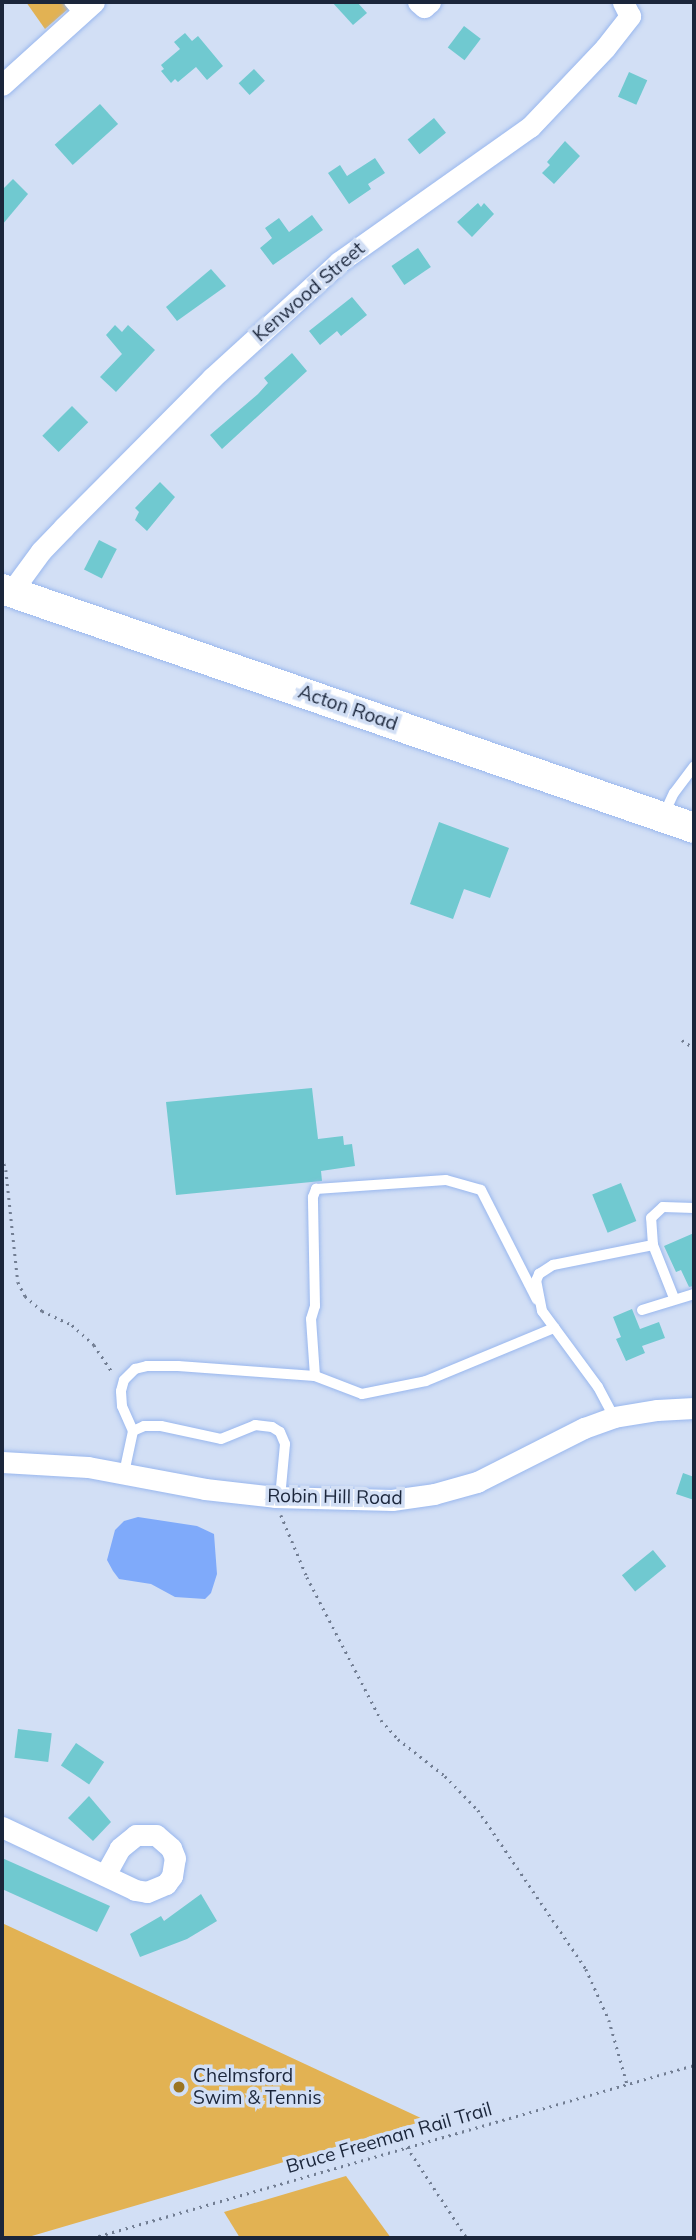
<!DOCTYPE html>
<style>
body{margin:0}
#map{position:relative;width:696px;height:2240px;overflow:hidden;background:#d2dff5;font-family:Mulish,sans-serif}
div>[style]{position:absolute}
.green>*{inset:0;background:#e2b253}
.water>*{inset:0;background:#7faafa}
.building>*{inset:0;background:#70c9d0;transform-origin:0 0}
.path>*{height:2.5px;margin-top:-1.25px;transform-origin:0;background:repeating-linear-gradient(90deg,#727e93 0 2px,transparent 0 7px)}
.roads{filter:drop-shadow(0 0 2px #99b7ee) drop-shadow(0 0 2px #99b7ee)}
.lane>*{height:10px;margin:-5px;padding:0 5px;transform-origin:5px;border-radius:5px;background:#fff}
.street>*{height:21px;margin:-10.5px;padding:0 10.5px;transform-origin:10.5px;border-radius:10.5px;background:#fff}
.secondary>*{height:30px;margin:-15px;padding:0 15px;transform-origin:15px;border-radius:15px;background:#fff}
.dots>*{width:19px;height:19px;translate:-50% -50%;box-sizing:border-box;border:4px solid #d2dff5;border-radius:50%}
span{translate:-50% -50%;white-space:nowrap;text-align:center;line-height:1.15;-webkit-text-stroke:7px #d2dff5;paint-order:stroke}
.street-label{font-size:19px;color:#1b263b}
.poi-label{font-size:19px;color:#1b263b}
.left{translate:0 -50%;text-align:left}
.frame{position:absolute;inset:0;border:4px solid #1b263b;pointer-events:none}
</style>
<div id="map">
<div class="green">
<i style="clip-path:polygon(26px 2px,76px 2px,45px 29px)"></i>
<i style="clip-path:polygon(2px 1923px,423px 2119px,427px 2120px,25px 2238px,2px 2238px)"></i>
<i style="clip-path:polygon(346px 2176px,391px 2238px,240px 2238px,224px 2212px)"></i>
</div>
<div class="water">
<i style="clip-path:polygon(138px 1517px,197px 1526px,214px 1534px,217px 1574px,211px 1593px,205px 1599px,175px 1597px,151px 1584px,119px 1579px,113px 1571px,107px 1560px,115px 1530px,124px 1521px)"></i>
</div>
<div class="building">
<i style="clip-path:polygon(332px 2px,357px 2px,367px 13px,353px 25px)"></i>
<i style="left:464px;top:26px;width:21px;height:27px;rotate:37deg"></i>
<i style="clip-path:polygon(185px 33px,192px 41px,198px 36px,223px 66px,207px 80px,196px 67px,178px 82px,175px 79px,171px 83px,161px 71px,164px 69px,161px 65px,180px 49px,174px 42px)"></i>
<i style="left:254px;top:69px;width:16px;height:21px;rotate:47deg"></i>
<i style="left:629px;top:72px;width:20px;height:27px;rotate:24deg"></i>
<i style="left:100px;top:104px;width:27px;height:61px;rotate:48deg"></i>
<i style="left:434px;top:118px;width:19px;height:34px;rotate:51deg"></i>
<i style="clip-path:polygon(565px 141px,580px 156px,554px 184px,542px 173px,550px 165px,547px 162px)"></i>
<i style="clip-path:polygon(375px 158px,385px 173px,368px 184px,371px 189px,349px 204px,328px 173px,340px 165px,347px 176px)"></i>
<i style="clip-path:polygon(13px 179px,28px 194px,2px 225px,2px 190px)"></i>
<i style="clip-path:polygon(478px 203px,481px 207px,484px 203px,494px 214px,472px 237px,457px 222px)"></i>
<i style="clip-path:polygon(312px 215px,323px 230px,273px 265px,260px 248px,272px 238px,265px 228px,279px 218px,289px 232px)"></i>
<i style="left:418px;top:248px;width:23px;height:32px;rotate:56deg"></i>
<i style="clip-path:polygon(211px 269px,226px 286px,177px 321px,166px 307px)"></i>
<i style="clip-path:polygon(352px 297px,367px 315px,341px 336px,337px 331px,320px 345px,309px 331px)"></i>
<i style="clip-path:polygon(115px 325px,122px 332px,128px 325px,155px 350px,116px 392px,100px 377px,122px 354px,106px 335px)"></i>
<i style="clip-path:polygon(292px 353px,307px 371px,222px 449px,210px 435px,258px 394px,268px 383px,264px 378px)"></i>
<i style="left:72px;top:406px;width:23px;height:42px;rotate:45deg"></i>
<i style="clip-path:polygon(160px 482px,175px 497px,147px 531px,135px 520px,139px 512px,135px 508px)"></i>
<i style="left:99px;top:540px;width:20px;height:33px;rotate:27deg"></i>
<i style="clip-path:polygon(439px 822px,509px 848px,490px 898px,464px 889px,453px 919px,410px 904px)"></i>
<i style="clip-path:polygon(312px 1088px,318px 1139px,343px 1136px,344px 1145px,352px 1144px,355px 1166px,321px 1171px,322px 1181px,176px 1195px,166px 1102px)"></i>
<i style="left:621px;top:1183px;width:41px;height:31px;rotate:68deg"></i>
<i style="clip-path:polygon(694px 1233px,694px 1286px,689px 1287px,681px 1270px,676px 1272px,664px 1246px)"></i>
<i style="clip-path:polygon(632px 1309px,640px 1329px,659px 1322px,665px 1338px,642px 1346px,645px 1353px,626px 1361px,616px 1339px,621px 1337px,613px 1317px)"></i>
<i style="clip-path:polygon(683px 1473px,694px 1477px,694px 1500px,676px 1494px)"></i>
<i style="left:653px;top:1550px;width:21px;height:40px;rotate:51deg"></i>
<i style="left:18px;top:1729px;width:34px;height:29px;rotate:7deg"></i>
<i style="left:76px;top:1743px;width:34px;height:27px;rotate:34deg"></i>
<i style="clip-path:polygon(89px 1796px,111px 1822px,93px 1841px,68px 1818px)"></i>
<i style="clip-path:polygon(2px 1858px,110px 1906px,97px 1932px,2px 1889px)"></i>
<i style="clip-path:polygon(201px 1894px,217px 1921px,187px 1939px,140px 1957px,130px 1934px,161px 1916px,164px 1921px)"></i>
</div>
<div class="path">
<i style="left:682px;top:1040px;width:14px;rotate:34deg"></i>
<i style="left:2px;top:1157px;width:14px;rotate:73deg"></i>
<i style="left:6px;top:1170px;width:113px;rotate:83.9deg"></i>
<i style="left:18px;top:1282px;width:16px;rotate:63deg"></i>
<i style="left:25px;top:1296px;width:23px;rotate:41deg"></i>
<i style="left:42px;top:1311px;width:33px;rotate:25deg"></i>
<i style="left:72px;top:1325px;width:30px;rotate:42deg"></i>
<i style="left:94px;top:1345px;width:32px;rotate:56deg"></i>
<i style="left:281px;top:1515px;width:67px;rotate:67.2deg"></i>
<i style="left:307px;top:1577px;width:161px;rotate:62.6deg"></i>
<i style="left:381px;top:1720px;width:25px;rotate:48deg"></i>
<i style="left:398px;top:1739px;width:60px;rotate:38.2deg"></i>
<i style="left:445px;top:1776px;width:47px;rotate:45.9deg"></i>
<i style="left:478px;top:1810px;width:192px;rotate:55.8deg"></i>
<i style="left:586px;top:1969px;width:56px;rotate:65.7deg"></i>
<i style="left:609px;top:2020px;width:66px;rotate:74.1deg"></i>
<i style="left:407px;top:2147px;width:109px;rotate:56.6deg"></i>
<i style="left:92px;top:2238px;width:626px;rotate:-16.03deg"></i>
</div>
<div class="roads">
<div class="lane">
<i style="left:69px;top:2px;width:16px;rotate:50deg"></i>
<i style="left:664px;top:814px;width:23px;rotate:-65deg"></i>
<i style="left:674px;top:793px;width:34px;rotate:-53deg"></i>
<i style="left:674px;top:1298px;width:57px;rotate:-111.6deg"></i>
<i style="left:653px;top:1245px;width:27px;rotate:-94deg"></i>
<i style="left:651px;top:1218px;width:16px;rotate:-43deg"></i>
<i style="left:663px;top:1207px;width:31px;rotate:2deg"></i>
<i style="left:642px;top:1310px;width:54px;rotate:-17.1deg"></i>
<i style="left:315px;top:1376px;width:57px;rotate:-94deg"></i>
<i style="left:311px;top:1319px;width:14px;rotate:-73deg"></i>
<i style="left:315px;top:1306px;width:109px;rotate:-91.1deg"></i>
<i style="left:313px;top:1197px;width:9px;rotate:-69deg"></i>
<i style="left:316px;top:1189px;width:130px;rotate:-4deg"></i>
<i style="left:446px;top:1180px;width:36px;rotate:16deg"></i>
<i style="left:481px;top:1190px;width:123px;rotate:63deg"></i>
<i style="left:614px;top:1417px;width:34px;rotate:-118deg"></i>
<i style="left:598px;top:1387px;width:94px;rotate:-126.4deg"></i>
<i style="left:542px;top:1311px;width:31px;rotate:-101deg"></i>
<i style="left:536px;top:1281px;width:8px;rotate:-67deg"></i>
<i style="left:539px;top:1274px;width:17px;rotate:-33deg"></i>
<i style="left:553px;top:1265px;width:102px;rotate:-11.3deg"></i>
<i style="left:133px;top:1431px;width:12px;rotate:-24deg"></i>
<i style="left:144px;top:1426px;width:17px"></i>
<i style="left:161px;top:1426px;width:61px;rotate:12.2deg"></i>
<i style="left:221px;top:1439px;width:37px;rotate:-22deg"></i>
<i style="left:255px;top:1425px;width:17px;rotate:7deg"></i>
<i style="left:272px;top:1427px;width:9px;rotate:32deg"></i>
<i style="left:280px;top:1432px;width:13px;rotate:67deg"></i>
<i style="left:285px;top:1444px;width:54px;rotate:95.3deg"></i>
<i style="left:124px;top:1473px;width:43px;rotate:-77.9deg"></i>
<i style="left:133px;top:1431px;width:27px;rotate:-114deg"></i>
<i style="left:122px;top:1406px;width:15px;rotate:-94deg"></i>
<i style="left:121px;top:1391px;width:11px;rotate:-75deg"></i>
<i style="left:124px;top:1380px;width:16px;rotate:-45deg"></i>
<i style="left:135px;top:1369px;width:12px;rotate:-14deg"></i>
<i style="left:147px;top:1366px;width:31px"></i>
<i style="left:178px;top:1366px;width:137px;rotate:4.2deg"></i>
<i style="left:315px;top:1376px;width:50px;rotate:21deg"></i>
<i style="left:362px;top:1394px;width:65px;rotate:-11.5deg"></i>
<i style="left:426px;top:1381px;width:139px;rotate:-22.5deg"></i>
</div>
<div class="street">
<i style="left:418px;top:2px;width:8px;rotate:40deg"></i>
<i style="left:424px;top:7px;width:8px;rotate:-40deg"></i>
<i style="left:2px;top:85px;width:124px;rotate:-42.1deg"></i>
<i style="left:11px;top:592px;width:51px;rotate:-53.8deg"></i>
<i style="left:41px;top:551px;width:33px;rotate:-46deg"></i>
<i style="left:64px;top:527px;width:210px;rotate:-45.2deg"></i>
<i style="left:212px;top:378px;width:172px;rotate:-42.4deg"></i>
<i style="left:339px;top:262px;width:234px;rotate:-35.3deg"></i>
<i style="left:530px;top:127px;width:109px;rotate:-46.5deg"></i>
<i style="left:605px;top:48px;width:41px;rotate:-52deg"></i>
<i style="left:630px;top:16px;width:16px;rotate:-117deg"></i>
<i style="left:2px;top:1462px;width:86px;rotate:3.3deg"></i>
<i style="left:88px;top:1467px;width:119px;rotate:10.6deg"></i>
<i style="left:205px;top:1489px;width:70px;rotate:6.5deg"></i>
<i style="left:275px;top:1497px;width:117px;rotate:1.5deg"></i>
<i style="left:392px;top:1500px;width:42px;rotate:-8.1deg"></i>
<i style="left:434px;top:1494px;width:45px;rotate:-15.6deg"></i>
<i style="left:477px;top:1482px;width:120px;rotate:-26.8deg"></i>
<i style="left:584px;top:1428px;width:32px;rotate:-20deg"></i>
<i style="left:614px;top:1417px;width:44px;rotate:-9.2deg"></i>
<i style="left:657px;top:1410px;width:37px;rotate:-3deg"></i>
<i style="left:2px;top:1827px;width:147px;rotate:25.3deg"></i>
<i style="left:135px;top:1890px;width:12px;rotate:9deg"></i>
<i style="left:147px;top:1892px;width:21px;rotate:-23deg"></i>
<i style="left:166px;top:1884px;width:10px;rotate:-53deg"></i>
<i style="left:172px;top:1876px;width:18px;rotate:-81deg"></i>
<i style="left:175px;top:1858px;width:11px;rotate:-112deg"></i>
<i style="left:171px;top:1848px;width:20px;rotate:-139deg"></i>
<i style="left:156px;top:1835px;width:20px;rotate:180deg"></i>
<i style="left:136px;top:1835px;width:21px;rotate:141deg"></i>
<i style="left:120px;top:1848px;width:31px;rotate:119deg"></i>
</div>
<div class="secondary">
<i style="left:2px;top:589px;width:732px;rotate:19.05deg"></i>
</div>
</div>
<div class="dots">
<i style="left:179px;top:2087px;background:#9b7421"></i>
</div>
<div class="street-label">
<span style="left:309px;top:292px;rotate:-41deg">Kenwood Street</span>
<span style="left:348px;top:708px;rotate:19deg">Acton Road</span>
<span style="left:335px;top:1497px;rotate:1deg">Robin Hill Road</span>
<span style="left:389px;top:2138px;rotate:-16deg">Bruce Freeman Rail Trail</span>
</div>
<div class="poi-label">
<span class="left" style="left:193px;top:2087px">Chelmsford<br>Swim &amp; Tennis</span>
</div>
<div class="frame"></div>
</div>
